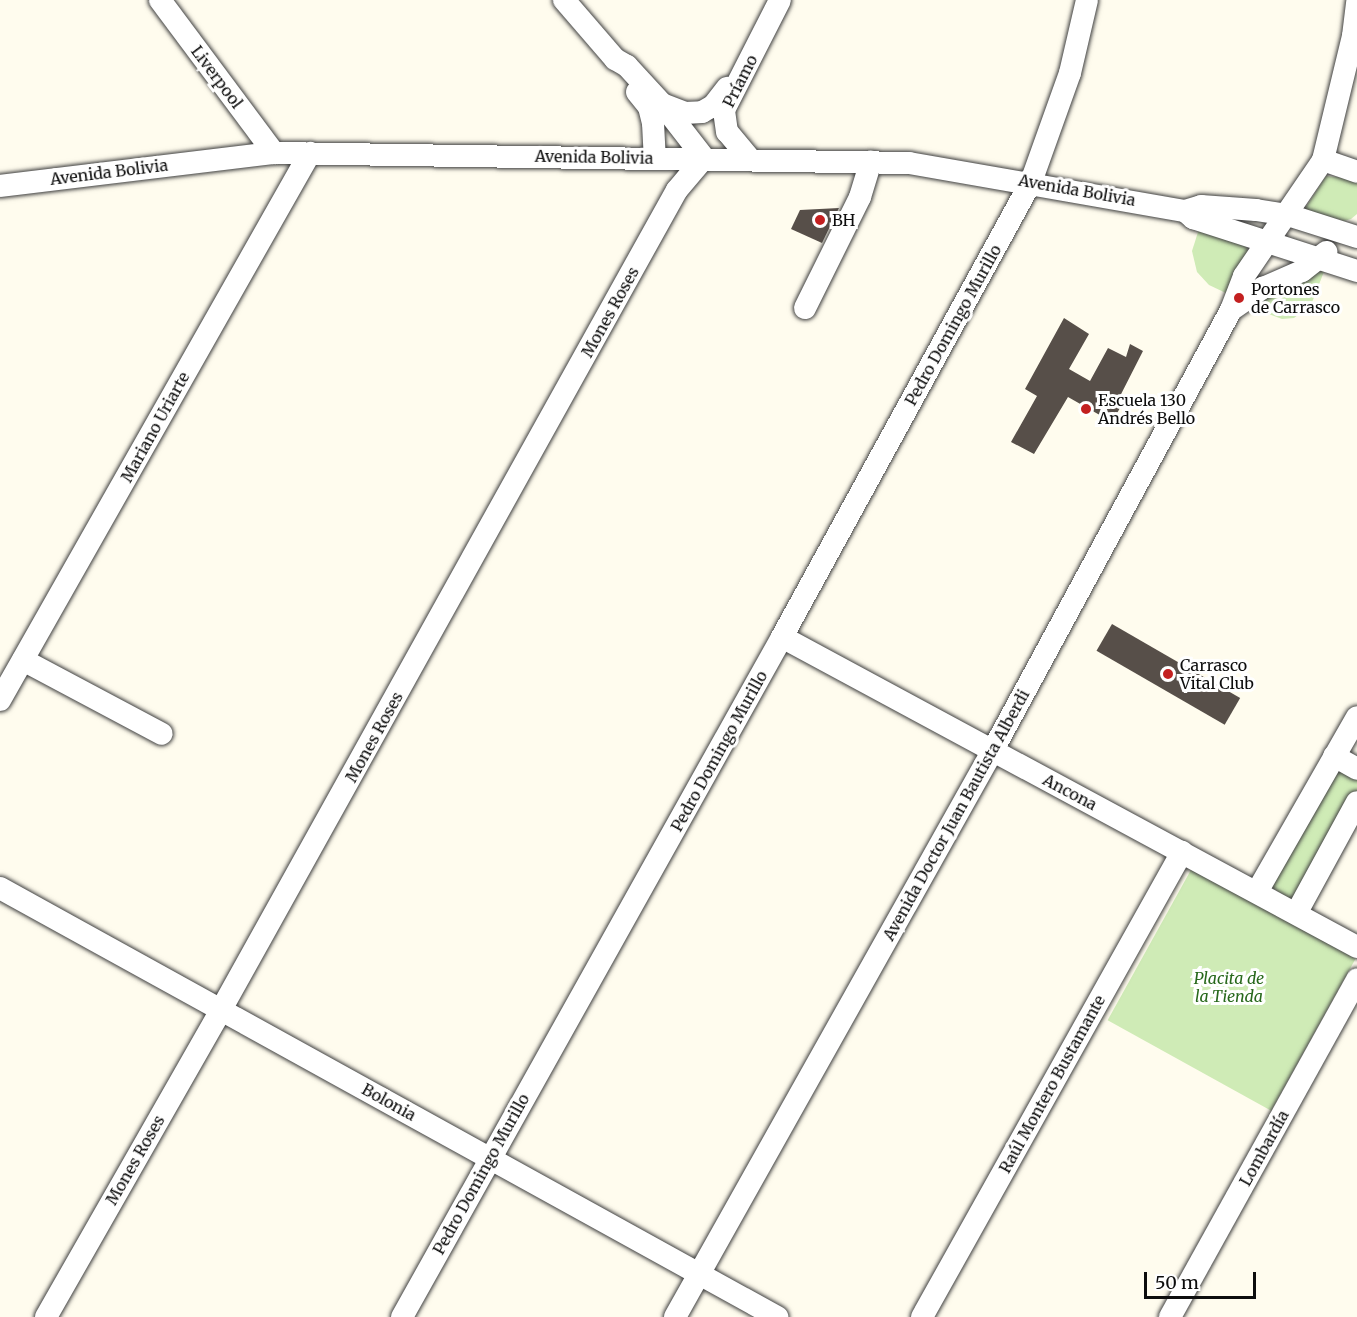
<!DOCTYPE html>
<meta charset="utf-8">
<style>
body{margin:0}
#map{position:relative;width:1357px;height:1317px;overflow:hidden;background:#fffcee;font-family:Merriweather,serif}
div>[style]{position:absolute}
.green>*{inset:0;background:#cfebb6;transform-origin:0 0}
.building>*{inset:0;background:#574f49;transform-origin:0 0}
.roads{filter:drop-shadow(0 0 2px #404040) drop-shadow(0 0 2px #404040)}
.minor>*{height:22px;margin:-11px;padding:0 11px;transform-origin:11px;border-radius:11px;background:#fff}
.dots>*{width:16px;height:16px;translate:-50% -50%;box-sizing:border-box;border:3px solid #fff;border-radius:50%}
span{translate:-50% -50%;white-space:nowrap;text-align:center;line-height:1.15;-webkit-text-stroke:6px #fff;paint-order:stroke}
.street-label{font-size:16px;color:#0d0d0d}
.poi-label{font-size:16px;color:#0d0d0d}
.left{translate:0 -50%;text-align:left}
.park-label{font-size:16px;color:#27681b;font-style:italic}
.scale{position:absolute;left:1144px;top:1272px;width:112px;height:27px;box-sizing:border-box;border:3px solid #0d0d0d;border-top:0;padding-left:8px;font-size:18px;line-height:21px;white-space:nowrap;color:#0d0d0d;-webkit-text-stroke:4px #fff;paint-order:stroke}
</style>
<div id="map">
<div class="green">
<i style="clip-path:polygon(1326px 176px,1357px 179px,1357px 214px,1351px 219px,1344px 221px,1304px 210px)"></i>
<i style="clip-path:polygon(1199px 229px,1243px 242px,1247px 249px,1249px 256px,1228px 294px,1209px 285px,1197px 272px,1192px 251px)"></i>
<i style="clip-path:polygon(1325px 269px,1311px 305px,1294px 318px,1282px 319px,1250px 307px)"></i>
<i style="clip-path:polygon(1335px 770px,1357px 777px,1357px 796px,1292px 901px,1270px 886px)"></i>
<i style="left:1192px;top:868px;width:187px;height:174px;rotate:29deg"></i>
</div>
<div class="building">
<i style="clip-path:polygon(839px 208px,822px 243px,791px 229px,800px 210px)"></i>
<i style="clip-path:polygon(1064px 318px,1089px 334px,1069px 369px,1090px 381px,1108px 348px,1126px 357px,1130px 344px,1143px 351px,1115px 406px,1120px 408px,1112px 422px,1068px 397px,1034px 454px,1011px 442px,1037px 396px,1025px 389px)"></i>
<i style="left:1112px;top:624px;width:148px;height:31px;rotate:30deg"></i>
</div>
<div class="roads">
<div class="minor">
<i style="left:160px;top:0;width:191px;rotate:53.3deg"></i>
<i style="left:637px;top:92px;width:19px;rotate:51deg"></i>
<i style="left:649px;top:107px;width:16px;rotate:76deg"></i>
<i style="left:653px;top:123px;width:35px;rotate:87deg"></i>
<i style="left:662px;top:104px;width:25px;rotate:21deg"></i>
<i style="left:685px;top:113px;width:17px;rotate:-3deg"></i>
<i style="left:702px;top:112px;width:13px;rotate:-29deg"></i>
<i style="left:713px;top:106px;width:23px;rotate:-52deg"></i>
<i style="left:750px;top:159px;width:35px;rotate:-130deg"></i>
<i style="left:727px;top:132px;width:22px;rotate:-98deg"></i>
<i style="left:724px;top:110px;width:123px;rotate:-63deg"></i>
<i style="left:1323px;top:160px;width:36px;rotate:19deg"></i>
<i style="left:0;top:186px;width:276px;rotate:-6.9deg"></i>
<i style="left:274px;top:153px;width:635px;rotate:0.9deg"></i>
<i style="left:909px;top:163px;width:280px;rotate:9.9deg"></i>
<i style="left:1185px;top:211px;width:17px;rotate:-17deg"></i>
<i style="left:1201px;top:206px;width:55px;rotate:4.2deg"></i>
<i style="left:1256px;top:210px;width:32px;rotate:9deg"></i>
<i style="left:1288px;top:215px;width:72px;rotate:17.7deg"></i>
<i style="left:1185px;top:211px;width:11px;rotate:41deg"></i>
<i style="left:1193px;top:218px;width:172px;rotate:17.9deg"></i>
<i style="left:805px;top:308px;width:124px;rotate:-63.6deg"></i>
<i style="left:860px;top:197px;width:37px;rotate:-73deg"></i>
<i style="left:1231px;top:310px;width:39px;rotate:-35deg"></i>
<i style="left:1263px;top:288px;width:43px;rotate:-23.6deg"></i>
<i style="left:1302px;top:271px;width:31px;rotate:-38deg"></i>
<i style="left:782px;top:637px;width:653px;rotate:28.33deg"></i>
<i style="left:23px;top:660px;width:157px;rotate:28deg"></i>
<i style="left:0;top:700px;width:629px;rotate:-60.46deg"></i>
<i style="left:1334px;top:756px;width:26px;rotate:29deg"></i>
<i style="left:0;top:888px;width:888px;rotate:28.9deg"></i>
<i style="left:1258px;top:890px;width:199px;rotate:-60.2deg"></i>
<i style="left:1297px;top:912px;width:125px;rotate:-61.4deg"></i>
<i style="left:46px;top:1317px;width:356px;rotate:-60.3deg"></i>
<i style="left:222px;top:1008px;width:936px;rotate:-60.92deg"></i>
<i style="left:677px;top:190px;width:42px;rotate:-49.8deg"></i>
<i style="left:704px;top:158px;width:68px;rotate:-127.9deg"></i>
<i style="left:662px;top:104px;width:52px;rotate:-132.6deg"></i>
<i style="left:627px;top:66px;width:14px;rotate:-150deg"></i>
<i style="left:615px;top:59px;width:78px;rotate:-130.8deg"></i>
<i style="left:402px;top:1317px;width:779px;rotate:-60.8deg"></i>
<i style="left:782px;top:637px;width:519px;rotate:-61.31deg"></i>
<i style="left:1031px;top:182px;width:116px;rotate:-70.3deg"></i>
<i style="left:1070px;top:73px;width:75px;rotate:-76.9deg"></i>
<i style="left:675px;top:1317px;width:650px;rotate:-60.71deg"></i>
<i style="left:993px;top:750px;width:500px;rotate:-61.59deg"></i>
<i style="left:1231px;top:310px;width:36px;rotate:-69deg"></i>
<i style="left:1244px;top:276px;width:140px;rotate:-55.7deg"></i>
<i style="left:1323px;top:160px;width:128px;rotate:-76.4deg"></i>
<i style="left:1353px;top:36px;width:34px;rotate:-83deg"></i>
<i style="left:922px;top:1317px;width:533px;rotate:-60.79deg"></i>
<i style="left:1170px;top:1317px;width:386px;rotate:-61deg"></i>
</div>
</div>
<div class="dots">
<i style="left:820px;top:220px;background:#c32020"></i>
<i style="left:1239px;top:298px;background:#c32020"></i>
<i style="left:1086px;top:409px;background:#c32020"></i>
<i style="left:1168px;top:674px;background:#c32020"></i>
</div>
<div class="street-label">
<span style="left:217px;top:77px;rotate:53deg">Liverpool</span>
<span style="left:740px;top:81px;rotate:-63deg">Príamo</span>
<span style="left:594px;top:157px;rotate:1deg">Avenida Bolivia</span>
<span style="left:109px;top:172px;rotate:-7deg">Avenida Bolivia</span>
<span style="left:1077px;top:190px;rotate:10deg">Avenida Bolivia</span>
<span style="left:610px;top:312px;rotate:-61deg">Mones Roses</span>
<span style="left:953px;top:325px;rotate:-61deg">Pedro Domingo Murillo</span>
<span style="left:155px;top:427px;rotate:-61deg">Mariano Uriarte</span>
<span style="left:374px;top:737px;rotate:-61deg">Mones Roses</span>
<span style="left:719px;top:751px;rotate:-61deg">Pedro Domingo Murillo</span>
<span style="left:1070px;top:792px;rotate:28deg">Ancona</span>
<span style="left:956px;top:815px;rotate:-61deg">Avenida Doctor Juan Bautista Alberdi</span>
<span style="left:1052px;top:1084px;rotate:-61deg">Raúl Montero Bustamante</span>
<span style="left:389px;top:1102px;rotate:29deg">Bolonia</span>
<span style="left:1264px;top:1148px;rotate:-61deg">Lombardía</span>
<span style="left:135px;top:1160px;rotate:-60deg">Mones Roses</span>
<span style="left:481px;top:1174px;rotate:-61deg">Pedro Domingo Murillo</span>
</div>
<div class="poi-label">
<span class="left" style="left:832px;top:220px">BH</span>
<span class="left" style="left:1251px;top:298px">Portones<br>de Carrasco</span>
<span class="left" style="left:1098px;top:409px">Escuela 130<br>Andrés Bello</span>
<span class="left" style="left:1180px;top:674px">Carrasco<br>Vital Club</span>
</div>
<div class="park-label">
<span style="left:1229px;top:987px">Placita de<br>la Tienda</span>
</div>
<div class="scale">50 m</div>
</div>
